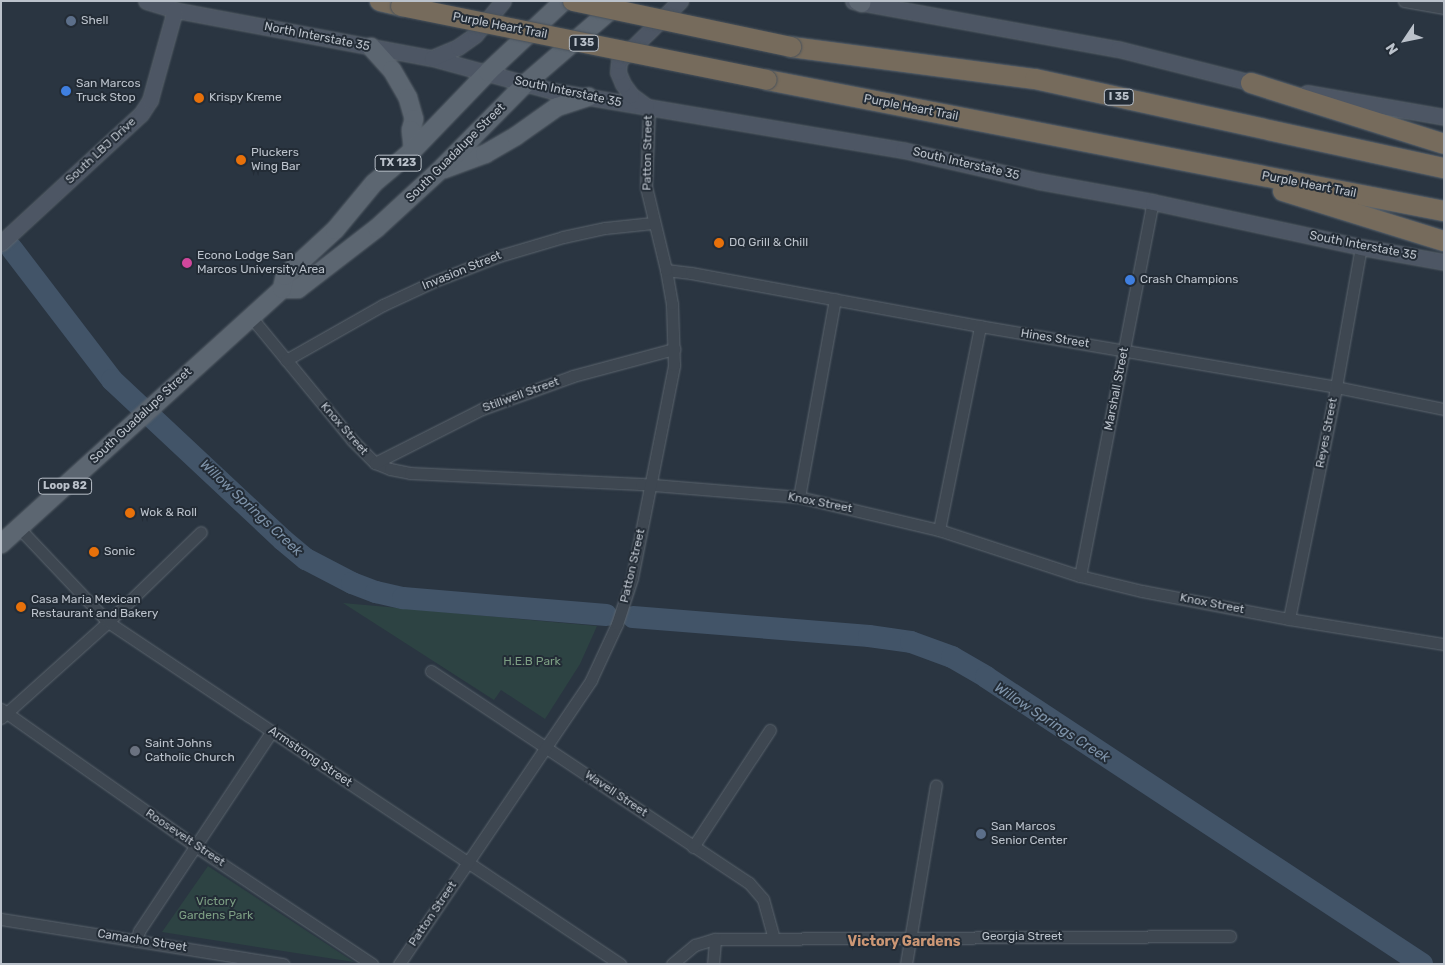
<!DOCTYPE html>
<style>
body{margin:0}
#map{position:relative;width:1445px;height:965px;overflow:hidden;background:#2a3541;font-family:Rubik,sans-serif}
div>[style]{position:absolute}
.green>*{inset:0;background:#2d4343}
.river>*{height:22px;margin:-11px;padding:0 11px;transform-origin:11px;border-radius:11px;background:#425468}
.roads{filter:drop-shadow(0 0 1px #5c656e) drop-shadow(0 0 1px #5c656e)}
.street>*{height:11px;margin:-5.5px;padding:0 5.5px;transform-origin:5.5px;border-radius:5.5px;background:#3e4751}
.secondary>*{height:15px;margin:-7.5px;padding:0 7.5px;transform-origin:7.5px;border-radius:7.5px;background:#4d5664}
.primary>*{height:18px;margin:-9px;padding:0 9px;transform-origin:9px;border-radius:9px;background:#5c6671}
.highway>*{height:20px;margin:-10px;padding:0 10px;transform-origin:10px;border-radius:10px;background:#766b5c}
.bridges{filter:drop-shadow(0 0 1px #49525b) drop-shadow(0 0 1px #49525b)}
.highway-bridge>*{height:20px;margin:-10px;padding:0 10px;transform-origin:10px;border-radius:10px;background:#766b5c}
.dots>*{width:14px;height:14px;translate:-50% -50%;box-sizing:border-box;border:2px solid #232c36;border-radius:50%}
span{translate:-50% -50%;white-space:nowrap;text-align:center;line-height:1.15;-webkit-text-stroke:4px #232c36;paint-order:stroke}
.shield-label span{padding:1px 4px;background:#232c36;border:1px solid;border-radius:4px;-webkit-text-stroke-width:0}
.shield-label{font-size:11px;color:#bbc2cb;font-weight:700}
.poi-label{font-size:12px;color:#bbc2cb}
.left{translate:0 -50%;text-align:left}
.street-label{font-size:12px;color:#bbc2cb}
.park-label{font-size:12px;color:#7c9e83}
.water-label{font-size:14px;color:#7f94aa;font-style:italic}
.neighbourhood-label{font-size:14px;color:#cc9775;font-weight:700}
.frame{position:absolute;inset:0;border:2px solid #bbc2cb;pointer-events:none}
.north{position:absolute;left:1380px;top:15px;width:50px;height:50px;-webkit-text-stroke:4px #232c36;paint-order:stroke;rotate:236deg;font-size:14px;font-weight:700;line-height:20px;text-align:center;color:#bbc2cb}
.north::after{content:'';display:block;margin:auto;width:18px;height:22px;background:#bbc2cb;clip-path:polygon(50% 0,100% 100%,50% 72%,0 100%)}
</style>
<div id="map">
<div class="green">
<i style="clip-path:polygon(343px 603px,597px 626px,580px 664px,545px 719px,501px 690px,494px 700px)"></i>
<i style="clip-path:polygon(208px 866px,354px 962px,162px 932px)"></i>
</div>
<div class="river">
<i style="left:12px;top:249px;width:165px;rotate:52.6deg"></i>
<i style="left:112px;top:380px;width:234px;rotate:43.1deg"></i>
<i style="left:283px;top:540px;width:30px;rotate:40deg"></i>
<i style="left:306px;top:559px;width:52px;rotate:27.6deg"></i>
<i style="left:352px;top:583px;width:26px;rotate:21deg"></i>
<i style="left:376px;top:592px;width:28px;rotate:13deg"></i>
<i style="left:403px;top:598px;width:204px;rotate:4.8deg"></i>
<i style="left:633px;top:617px;width:237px;rotate:4.6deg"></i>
<i style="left:869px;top:636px;width:42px;rotate:8.1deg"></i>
<i style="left:911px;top:642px;width:44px;rotate:20.1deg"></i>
<i style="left:952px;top:657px;width:39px;rotate:30deg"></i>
<i style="left:986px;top:677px;width:522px;rotate:33.36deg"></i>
</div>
<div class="roads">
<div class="street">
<i style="left:1404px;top:1px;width:41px;rotate:9.9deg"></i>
<i style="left:666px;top:270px;width:25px;rotate:7deg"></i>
<i style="left:691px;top:273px;width:294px;rotate:10.4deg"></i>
<i style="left:980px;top:326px;width:361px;rotate:9.7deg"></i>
<i style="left:1336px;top:387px;width:110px;rotate:11.5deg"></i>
<i style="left:251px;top:317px;width:159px;rotate:50.6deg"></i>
<i style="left:352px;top:440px;width:33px;rotate:45deg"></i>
<i style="left:375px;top:463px;width:16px;rotate:22deg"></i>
<i style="left:390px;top:469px;width:20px;rotate:11deg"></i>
<i style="left:410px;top:473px;width:231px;rotate:2.7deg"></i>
<i style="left:641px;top:484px;width:159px;rotate:4.7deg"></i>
<i style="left:799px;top:497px;width:144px;rotate:13.3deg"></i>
<i style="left:939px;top:530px;width:148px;rotate:18.1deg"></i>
<i style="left:1080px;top:576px;width:64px;rotate:13.6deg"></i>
<i style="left:1142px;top:591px;width:150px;rotate:10.8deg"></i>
<i style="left:1289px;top:619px;width:157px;rotate:9.2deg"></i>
<i style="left:286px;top:360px;width:112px;rotate:-29.6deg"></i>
<i style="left:383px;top:305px;width:57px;rotate:-24.8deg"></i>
<i style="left:435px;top:281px;width:69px;rotate:-21.3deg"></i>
<i style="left:499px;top:256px;width:67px;rotate:-16.5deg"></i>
<i style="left:563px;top:237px;width:43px;rotate:-12.1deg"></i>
<i style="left:605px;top:228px;width:48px;rotate:-5.9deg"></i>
<i style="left:375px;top:463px;width:120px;rotate:-26.8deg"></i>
<i style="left:482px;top:409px;width:97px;rotate:-19.9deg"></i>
<i style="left:573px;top:376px;width:105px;rotate:-15deg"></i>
<i style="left:799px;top:497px;width:201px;rotate:-79.7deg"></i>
<i style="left:19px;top:528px;width:129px;rotate:46.6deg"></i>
<i style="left:108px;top:622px;width:616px;rotate:33.74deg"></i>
<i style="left:939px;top:530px;width:208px;rotate:-78.6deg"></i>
<i style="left:1080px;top:576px;width:381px;rotate:-79deg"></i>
<i style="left:1289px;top:619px;width:237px;rotate:-78.5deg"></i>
<i style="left:1336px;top:387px;width:142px;rotate:-79.9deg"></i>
<i style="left:431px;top:671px;width:382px;rotate:33.7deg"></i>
<i style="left:749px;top:883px;width:21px;rotate:49deg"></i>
<i style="left:763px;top:899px;width:41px;rotate:74.6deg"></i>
<i style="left:1px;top:709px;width:237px;rotate:35.2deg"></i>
<i style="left:195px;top:846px;width:213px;rotate:33.7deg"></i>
<i style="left:1px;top:718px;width:144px;rotate:-41.9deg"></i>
<i style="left:108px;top:622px;width:129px;rotate:-44.1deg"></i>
<i style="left:693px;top:847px;width:140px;rotate:-56.7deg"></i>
<i style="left:1px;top:919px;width:286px;rotate:9.1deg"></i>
<i style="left:136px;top:941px;width:10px;rotate:-73deg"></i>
<i style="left:139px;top:931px;width:240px;rotate:-56.4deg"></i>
<i style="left:399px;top:964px;width:343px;rotate:-55.9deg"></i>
<i style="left:591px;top:680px;width:62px;rotate:-65.1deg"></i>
<i style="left:617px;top:624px;width:48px;rotate:-71.9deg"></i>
<i style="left:632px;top:578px;width:217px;rotate:-78.8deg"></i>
<i style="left:674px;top:365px;width:61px;rotate:-91.9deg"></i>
<i style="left:672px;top:304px;width:35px;rotate:-100deg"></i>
<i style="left:666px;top:270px;width:85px;rotate:-103.5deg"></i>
<i style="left:646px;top:187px;width:79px;rotate:-87.8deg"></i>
<i style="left:672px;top:964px;width:30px;rotate:-40deg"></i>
<i style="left:695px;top:945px;width:21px;rotate:-17deg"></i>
<i style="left:715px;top:939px;width:515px;rotate:-0.33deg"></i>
<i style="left:713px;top:964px;width:25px;rotate:-85deg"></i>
<i style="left:906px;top:964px;width:181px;rotate:-80.5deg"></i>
</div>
<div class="secondary">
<i style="left:146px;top:1px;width:30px;rotate:17deg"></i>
<i style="left:175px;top:10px;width:261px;rotate:10.6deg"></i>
<i style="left:432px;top:58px;width:125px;rotate:15.3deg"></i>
<i style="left:553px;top:91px;width:355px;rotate:9.6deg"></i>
<i style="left:903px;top:150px;width:139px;rotate:12.9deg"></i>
<i style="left:1038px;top:181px;width:117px;rotate:10.3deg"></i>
<i style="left:1153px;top:202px;width:213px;rotate:12.2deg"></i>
<i style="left:1361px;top:247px;width:84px;rotate:10.2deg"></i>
<i style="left:853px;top:1px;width:269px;rotate:10.3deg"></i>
<i style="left:1118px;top:49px;width:146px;rotate:14.2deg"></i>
<i style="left:432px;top:58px;width:28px;rotate:-23deg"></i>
<i style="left:458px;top:47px;width:21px;rotate:-35deg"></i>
<i style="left:475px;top:35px;width:44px;rotate:-50.5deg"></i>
<i style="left:1307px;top:93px;width:139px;rotate:9.9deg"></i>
<i style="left:646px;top:106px;width:19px;rotate:-144deg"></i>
<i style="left:631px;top:95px;width:14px;rotate:-126deg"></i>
<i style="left:623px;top:84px;width:13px;rotate:-113deg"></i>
<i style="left:618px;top:72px;width:11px;rotate:-85deg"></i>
<i style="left:619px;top:61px;width:86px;rotate:-44.5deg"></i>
<i style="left:1px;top:243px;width:190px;rotate:-42.7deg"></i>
<i style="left:141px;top:114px;width:17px;rotate:-57deg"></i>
<i style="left:150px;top:100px;width:93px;rotate:-74.5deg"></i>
</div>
<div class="primary">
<i style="left:858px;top:1px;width:4px;rotate:27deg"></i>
<i style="left:371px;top:47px;width:31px;rotate:48deg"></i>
<i style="left:392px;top:70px;width:32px;rotate:60deg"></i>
<i style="left:408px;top:98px;width:22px;rotate:74deg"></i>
<i style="left:414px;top:119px;width:11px;rotate:105deg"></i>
<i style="left:411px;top:130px;width:20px;rotate:84deg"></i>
<i style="left:444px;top:169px;width:44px;rotate:-20.1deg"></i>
<i style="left:485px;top:154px;width:36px;rotate:-30deg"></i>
<i style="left:516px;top:136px;width:50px;rotate:-35.3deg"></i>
<i style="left:557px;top:107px;width:33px;rotate:-18deg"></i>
<i style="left:282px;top:289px;width:16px"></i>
<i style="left:298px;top:289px;width:100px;rotate:-37.7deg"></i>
<i style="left:377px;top:228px;width:84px;rotate:-42.6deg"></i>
<i style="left:439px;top:171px;width:122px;rotate:-45.3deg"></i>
<i style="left:525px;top:84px;width:124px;rotate:-40.8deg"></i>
<i style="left:1px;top:544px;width:379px;rotate:-42.2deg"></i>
<i style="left:282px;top:289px;width:13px;rotate:-77deg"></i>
<i style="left:285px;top:276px;width:68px;rotate:-42.6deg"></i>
<i style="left:335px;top:230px;width:61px;rotate:-50.3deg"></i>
<i style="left:374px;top:183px;width:51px;rotate:-40.2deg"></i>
<i style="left:413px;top:150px;width:108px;rotate:-46.1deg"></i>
<i style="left:488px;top:72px;width:104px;rotate:-43.1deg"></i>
</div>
<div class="highway">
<i style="left:380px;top:1px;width:22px;rotate:13deg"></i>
<i style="left:791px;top:47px;width:246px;rotate:7.5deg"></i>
<i style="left:1035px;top:79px;width:419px;rotate:12.3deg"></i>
<i style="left:767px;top:80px;width:690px;rotate:10.95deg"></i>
<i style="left:1251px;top:83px;width:202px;rotate:17.5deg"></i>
<i style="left:1283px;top:191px;width:169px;rotate:17.3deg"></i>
</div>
</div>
<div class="bridges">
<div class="highway-bridge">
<i style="left:573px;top:1px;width:223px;rotate:11.9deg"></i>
<i style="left:401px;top:6px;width:373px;rotate:11.4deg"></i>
</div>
</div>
<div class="dots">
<i style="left:71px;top:21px;background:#5c6f8a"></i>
<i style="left:66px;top:91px;background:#3f7fe0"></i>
<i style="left:199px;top:98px;background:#e8710a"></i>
<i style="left:241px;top:160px;background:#e8710a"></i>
<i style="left:719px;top:243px;background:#e8710a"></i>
<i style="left:187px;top:263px;background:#d1479c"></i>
<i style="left:1130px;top:280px;background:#3f7fe0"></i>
<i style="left:130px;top:513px;background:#e8710a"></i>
<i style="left:94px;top:552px;background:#e8710a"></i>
<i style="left:21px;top:607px;background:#e8710a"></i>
<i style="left:135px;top:751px;background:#6b7280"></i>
<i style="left:981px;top:834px;background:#5c6f8a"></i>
</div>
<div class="shield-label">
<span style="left:584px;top:43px">I 35</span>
<span style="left:1119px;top:97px">I 35</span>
<span style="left:398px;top:163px">TX 123</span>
<span style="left:65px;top:486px">Loop 82</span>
</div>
<div class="poi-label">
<span class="left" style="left:81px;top:21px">Shell</span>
<span class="left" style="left:76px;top:91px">San Marcos<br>Truck Stop</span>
<span class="left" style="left:209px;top:98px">Krispy Kreme</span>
<span class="left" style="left:251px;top:160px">Pluckers<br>Wing Bar</span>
<span class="left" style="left:729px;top:243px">DQ Grill &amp; Chill</span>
<span class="left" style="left:197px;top:263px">Econo Lodge San<br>Marcos University Area</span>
<span class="left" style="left:1140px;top:280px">Crash Champions</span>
<span class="left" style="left:140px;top:513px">Wok &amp; Roll</span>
<span class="left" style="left:104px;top:552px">Sonic</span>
<span class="left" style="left:31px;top:607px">Casa Maria Mexican<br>Restaurant and Bakery</span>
<span class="left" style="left:145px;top:751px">Saint Johns<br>Catholic Church</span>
<span class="left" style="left:991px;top:834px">San Marcos<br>Senior Center</span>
</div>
<div class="street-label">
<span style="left:500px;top:26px;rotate:11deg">Purple Heart Trail</span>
<span style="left:317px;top:37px;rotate:11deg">North Interstate 35</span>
<span style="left:568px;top:92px;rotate:12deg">South Interstate 35</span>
<span style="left:911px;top:108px;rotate:11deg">Purple Heart Trail</span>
<span style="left:101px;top:151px;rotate:-43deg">South LBJ Drive</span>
<span style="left:456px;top:153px;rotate:-45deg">South Guadalupe Street</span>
<span style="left:648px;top:153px;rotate:-89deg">Patton Street</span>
<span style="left:966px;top:164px;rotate:13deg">South Interstate 35</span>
<span style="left:1309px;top:185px;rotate:11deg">Purple Heart Trail</span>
<span style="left:1363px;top:246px;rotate:11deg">South Interstate 35</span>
<span style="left:462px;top:271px;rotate:-22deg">Invasion Street</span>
<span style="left:1055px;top:339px;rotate:9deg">Hines Street</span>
<span style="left:1117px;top:389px;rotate:-79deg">Marshall Street</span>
<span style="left:521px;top:395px;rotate:-20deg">Stillwell Street</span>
<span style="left:141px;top:416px;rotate:-43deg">South Guadalupe Street</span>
<span style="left:344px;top:429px;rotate:49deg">Knox Street</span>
<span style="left:1327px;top:433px;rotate:-79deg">Reyes Street</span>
<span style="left:820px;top:503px;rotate:11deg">Knox Street</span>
<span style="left:633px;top:566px;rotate:-77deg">Patton Street</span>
<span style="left:1212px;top:604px;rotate:11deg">Knox Street</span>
<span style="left:310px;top:757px;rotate:34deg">Armstrong Street</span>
<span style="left:616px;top:794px;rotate:34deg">Wavell Street</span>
<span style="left:185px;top:838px;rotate:34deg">Roosevelt Street</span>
<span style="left:433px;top:914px;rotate:-56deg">Patton Street</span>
<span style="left:1022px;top:937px">Georgia Street</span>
<span style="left:142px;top:941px;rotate:9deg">Camacho Street</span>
</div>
<div class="park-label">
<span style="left:532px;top:662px">H.E.B Park</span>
<span style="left:216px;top:909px">Victory<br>Gardens Park</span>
</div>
<div class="water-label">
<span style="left:251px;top:508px;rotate:43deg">Willow Springs Creek</span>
<span style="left:1052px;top:723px;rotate:33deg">Willow Springs Creek</span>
</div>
<div class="neighbourhood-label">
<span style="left:904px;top:942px">Victory Gardens</span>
</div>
<div class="frame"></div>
<div class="north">N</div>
</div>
